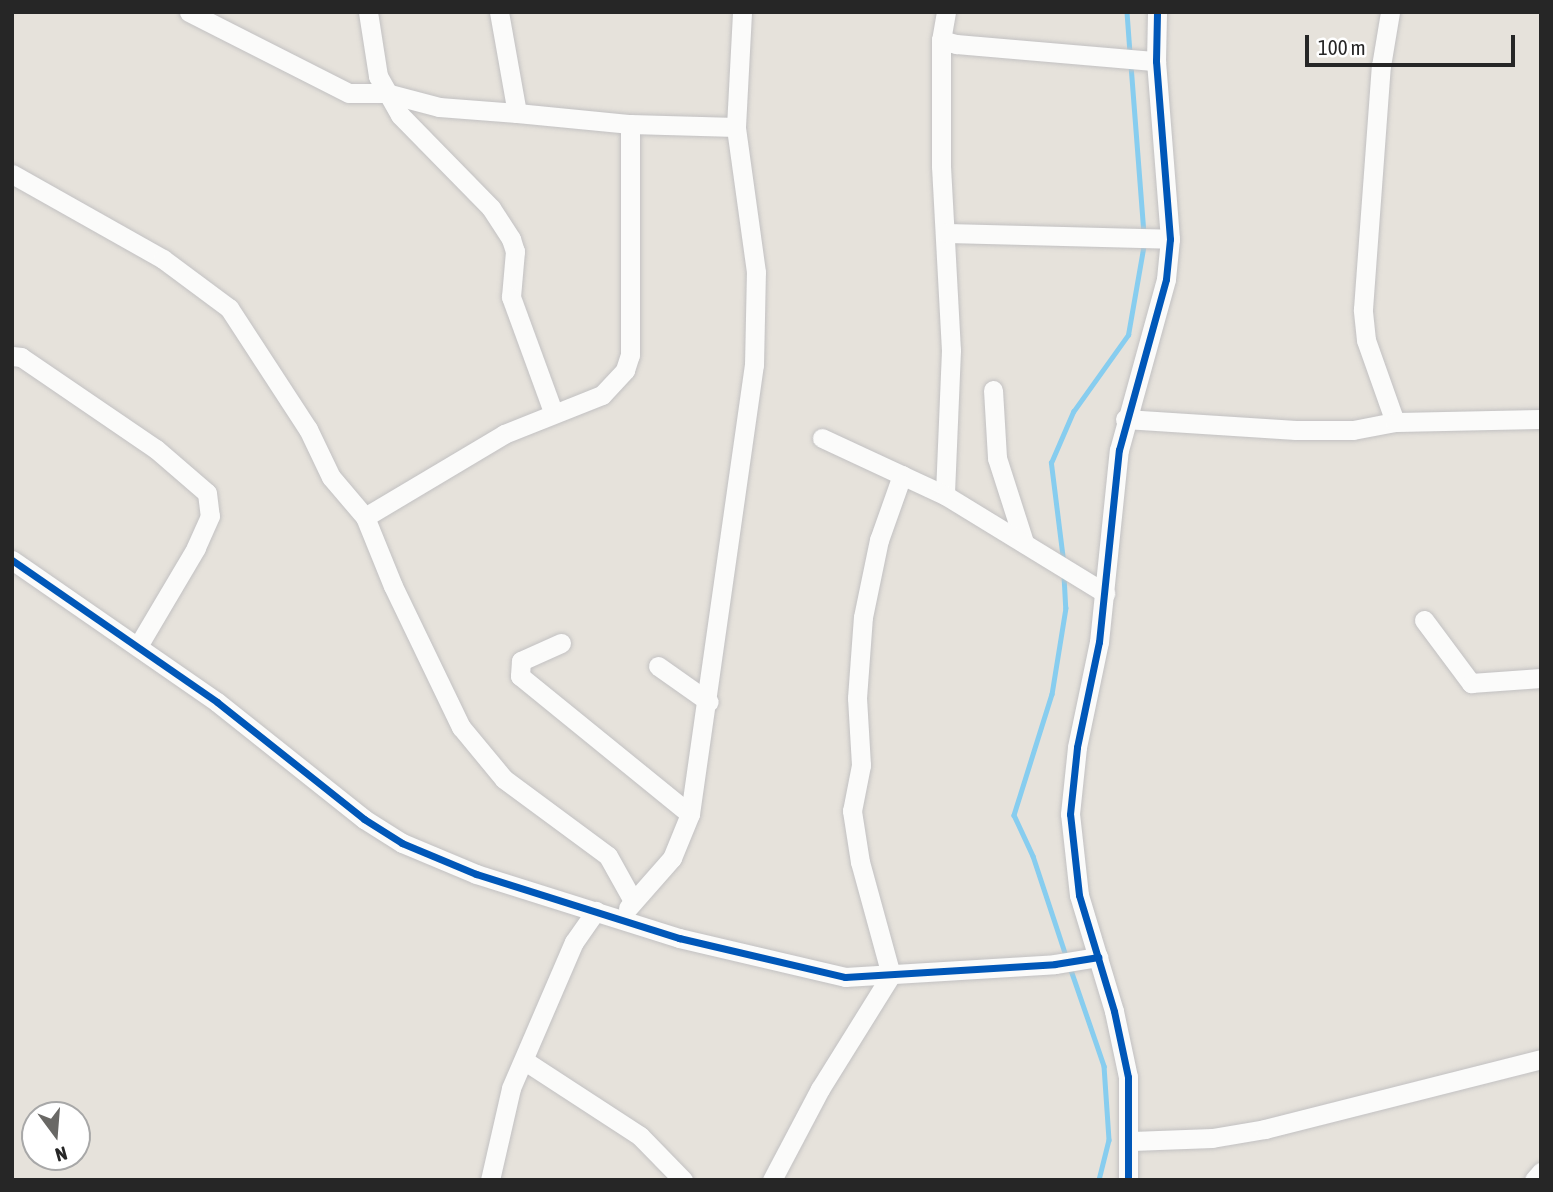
<!DOCTYPE html>
<style>
body{margin:0}
#map{position:relative;width:1553px;height:1192px;overflow:hidden;background:#e6e2db;font-family:"Asap Condensed",sans-serif}
div>[style]{position:absolute}
.stream>*{height:4.5px;margin:-2.25px;padding:0 2.25px;transform-origin:2.25px;border-radius:2.25px;background:#87cdef}
.roads{filter:drop-shadow(0 0 2px #c2c1c2) drop-shadow(0 0 2px #c2c1c2)}
.minor>*{height:19px;margin:-9.5px;padding:0 9.5px;transform-origin:9.5px;border-radius:9.5px;background:#fbfbfa}
.cycleway>*{height:7px;margin:-3.5px;padding:0 3.5px;transform-origin:3.5px;border-radius:3.5px;background:#0057b8}
span{translate:-50% -50%;white-space:nowrap;text-align:center;line-height:1.15;-webkit-text-stroke:5px #fff;paint-order:stroke}
.frame{position:absolute;inset:0;border:14px solid #262626;pointer-events:none}
.north{position:absolute;left:21px;top:1101px;width:70px;height:70px;box-sizing:border-box;background:#fff;border:2px solid #a8a8a8;border-radius:50%;rotate:164deg;font-size:19px;font-weight:700;line-height:28px;text-align:center;color:#262626}
.north::after{content:'';display:block;margin:auto;width:24px;height:32px;background:#696865;clip-path:polygon(50% 0,100% 100%,50% 72%,0 100%)}
.scale{position:absolute;left:1305px;top:35px;width:210px;height:32px;box-sizing:border-box;border:4px solid #262626;border-top:0;padding-left:9px;font-size:21px;line-height:24px;white-space:nowrap;color:#262626;-webkit-text-stroke:5px #fff;paint-order:stroke}
</style>
<div id="map">
<div class="stream">
<i style="left:1127px;top:12px;width:41px;rotate:85.8deg"></i>
<i style="left:1131px;top:65px;width:170px;rotate:85.6deg"></i>
<i style="left:1063px;top:560px;width:98px;rotate:-97.1deg"></i>
<i style="left:1051px;top:463px;width:56px;rotate:-66.7deg"></i>
<i style="left:1073px;top:412px;width:95px;rotate:-54.5deg"></i>
<i style="left:1128px;top:335px;width:93px;rotate:-80.1deg"></i>
<i style="left:1064px;top:575px;width:33px;rotate:87deg"></i>
<i style="left:1066px;top:608px;width:87px;rotate:99.2deg"></i>
<i style="left:1052px;top:694px;width:127px;rotate:107.4deg"></i>
<i style="left:1014px;top:815px;width:45px;rotate:65.1deg"></i>
<i style="left:1033px;top:856px;width:105px;rotate:71.7deg"></i>
<i style="left:1070px;top:967px;width:105px;rotate:71deg"></i>
<i style="left:1104px;top:1066px;width:74px;rotate:86.1deg"></i>
<i style="left:1109px;top:1140px;width:41px;rotate:104deg"></i>
</div>
<div class="roads">
<div class="minor">
<i style="left:189px;top:12px;width:179px;rotate:26.9deg"></i>
<i style="left:349px;top:93px;width:37px"></i>
<i style="left:386px;top:93px;width:55px;rotate:14.8deg"></i>
<i style="left:439px;top:107px;width:78px;rotate:4.4deg"></i>
<i style="left:517px;top:113px;width:103px;rotate:-100.1deg"></i>
<i style="left:368px;top:12px;width:65px;rotate:81.1deg"></i>
<i style="left:378px;top:76px;width:45px;rotate:60.6deg"></i>
<i style="left:400px;top:115px;width:130px;rotate:45.6deg"></i>
<i style="left:491px;top:208px;width:37px;rotate:57deg"></i>
<i style="left:511px;top:239px;width:13px;rotate:72deg"></i>
<i style="left:515px;top:251px;width:46px;rotate:95deg"></i>
<i style="left:511px;top:297px;width:122px;rotate:69.9deg"></i>
<i style="left:946px;top:12px;width:28px;rotate:100deg"></i>
<i style="left:941px;top:40px;width:16px;rotate:15deg"></i>
<i style="left:956px;top:44px;width:201px;rotate:4.9deg"></i>
<i style="left:941px;top:40px;width:126px;rotate:90deg"></i>
<i style="left:941px;top:166px;width:184px;rotate:86.9deg"></i>
<i style="left:951px;top:350px;width:145px;rotate:92.4deg"></i>
<i style="left:517px;top:113px;width:114px;rotate:5.6deg"></i>
<i style="left:630px;top:124px;width:106px;rotate:1.6deg"></i>
<i style="left:12px;top:174px;width:173px;rotate:29.4deg"></i>
<i style="left:163px;top:259px;width:82px;rotate:36.6deg"></i>
<i style="left:229px;top:308px;width:145px;rotate:56.9deg"></i>
<i style="left:308px;top:429px;width:53px;rotate:64.4deg"></i>
<i style="left:331px;top:477px;width:52px;rotate:49.6deg"></i>
<i style="left:365px;top:517px;width:74px;rotate:67.9deg"></i>
<i style="left:393px;top:586px;width:157px;rotate:64.3deg"></i>
<i style="left:461px;top:727px;width:67px;rotate:50.4deg"></i>
<i style="left:504px;top:779px;width:129px;rotate:36.5deg"></i>
<i style="left:608px;top:856px;width:49px;rotate:60.8deg"></i>
<i style="left:947px;top:233px;width:223px;rotate:1.5deg"></i>
<i style="left:12px;top:356px;width:9px;rotate:6deg"></i>
<i style="left:21px;top:357px;width:163px;rotate:34.3deg"></i>
<i style="left:156px;top:449px;width:67px;rotate:40.8deg"></i>
<i style="left:207px;top:493px;width:23px;rotate:83deg"></i>
<i style="left:210px;top:516px;width:35px;rotate:114deg"></i>
<i style="left:196px;top:548px;width:114px;rotate:120.6deg"></i>
<i style="left:993px;top:390px;width:68px;rotate:86.6deg"></i>
<i style="left:997px;top:458px;width:88px;rotate:72.2deg"></i>
<i style="left:1125px;top:419px;width:171px;rotate:3.7deg"></i>
<i style="left:1296px;top:430px;width:57px"></i>
<i style="left:1353px;top:430px;width:43px;rotate:-10.8deg"></i>
<i style="left:1395px;top:422px;width:87px;rotate:-109.5deg"></i>
<i style="left:1366px;top:340px;width:31px;rotate:-96deg"></i>
<i style="left:1363px;top:309px;width:244px;rotate:-85.8deg"></i>
<i style="left:1381px;top:66px;width:55px;rotate:-80.5deg"></i>
<i style="left:1395px;top:422px;width:146px;rotate:-1.2deg"></i>
<i style="left:822px;top:438px;width:136px;rotate:24.9deg"></i>
<i style="left:945px;top:495px;width:188px;rotate:31.5deg"></i>
<i style="left:365px;top:517px;width:162px;rotate:-30.8deg"></i>
<i style="left:504px;top:434px;width:105px;rotate:-21.7deg"></i>
<i style="left:602px;top:395px;width:34px;rotate:-47deg"></i>
<i style="left:625px;top:370px;width:16px;rotate:-72deg"></i>
<i style="left:630px;top:355px;width:231px;rotate:-90deg"></i>
<i style="left:12px;top:560px;width:249px;rotate:34.7deg"></i>
<i style="left:217px;top:702px;width:188px;rotate:38.5deg"></i>
<i style="left:364px;top:819px;width:45px;rotate:32.3deg"></i>
<i style="left:402px;top:843px;width:80px;rotate:22.7deg"></i>
<i style="left:476px;top:874px;width:213px;rotate:17.5deg"></i>
<i style="left:679px;top:938px;width:171px;rotate:13.2deg"></i>
<i style="left:845px;top:977px;width:210px;rotate:-3.5deg"></i>
<i style="left:1055px;top:964px;width:44px;rotate:-9.2deg"></i>
<i style="left:1424px;top:620px;width:79px;rotate:53.3deg"></i>
<i style="left:1471px;top:683px;width:70px;rotate:-4.1deg"></i>
<i style="left:561px;top:643px;width:44px;rotate:155.8deg"></i>
<i style="left:521px;top:661px;width:15px;rotate:94deg"></i>
<i style="left:520px;top:676px;width:219px;rotate:39.1deg"></i>
<i style="left:658px;top:666px;width:62px;rotate:35.2deg"></i>
<i style="left:628px;top:908px;width:67px;rotate:-48.7deg"></i>
<i style="left:672px;top:858px;width:48px;rotate:-67.8deg"></i>
<i style="left:690px;top:814px;width:454px;rotate:-81.9deg"></i>
<i style="left:754px;top:365px;width:93px;rotate:-88.8deg"></i>
<i style="left:756px;top:272px;width:146px;rotate:-97.9deg"></i>
<i style="left:736px;top:127px;width:115px;rotate:-87deg"></i>
<i style="left:525px;top:1061px;width:137px;rotate:33.1deg"></i>
<i style="left:640px;top:1136px;width:62px;rotate:45.7deg"></i>
<i style="left:1132px;top:1141px;width:80px;rotate:-2.1deg"></i>
<i style="left:1212px;top:1138px;width:54px;rotate:-9.6deg"></i>
<i style="left:1265px;top:1129px;width:285px;rotate:-14.2deg"></i>
<i style="left:490px;top:1180px;width:94px;rotate:-77.1deg"></i>
<i style="left:511px;top:1088px;width:159px;rotate:-66.7deg"></i>
<i style="left:574px;top:942px;width:38px;rotate:-55deg"></i>
<i style="left:772px;top:1180px;width:103px;rotate:-62.2deg"></i>
<i style="left:820px;top:1089px;width:134px;rotate:-58.1deg"></i>
<i style="left:891px;top:975px;width:117px;rotate:-105.3deg"></i>
<i style="left:860px;top:862px;width:52px;rotate:-98.9deg"></i>
<i style="left:852px;top:811px;width:47px;rotate:-78.9deg"></i>
<i style="left:861px;top:765px;width:67px;rotate:-93.4deg"></i>
<i style="left:857px;top:698px;width:81px;rotate:-85.8deg"></i>
<i style="left:863px;top:617px;width:79px;rotate:-78.3deg"></i>
<i style="left:879px;top:540px;width:69px;rotate:-70.5deg"></i>
<i style="left:1128px;top:1180px;width:103px;rotate:-90deg"></i>
<i style="left:1128px;top:1077px;width:67px;rotate:-102deg"></i>
<i style="left:1114px;top:1011px;width:121px;rotate:-106.8deg"></i>
<i style="left:1079px;top:895px;width:81px;rotate:-96.3deg"></i>
<i style="left:1070px;top:814px;width:67px;rotate:-84deg"></i>
<i style="left:1077px;top:747px;width:107px;rotate:-78.2deg"></i>
<i style="left:1099px;top:642px;width:193px;rotate:-84.1deg"></i>
<i style="left:1119px;top:450px;width:177px;rotate:-74.6deg"></i>
<i style="left:1166px;top:279px;width:40px;rotate:-84.3deg"></i>
<i style="left:1170px;top:239px;width:179px;rotate:-94.5deg"></i>
<i style="left:1156px;top:61px;width:49px;rotate:-88.8deg"></i>
<i style="left:1534px;top:1180px;width:11px;rotate:-49deg"></i>
</div>
</div>
<div class="cycleway">
<i style="left:12px;top:560px;width:249px;rotate:34.7deg"></i>
<i style="left:217px;top:702px;width:188px;rotate:38.5deg"></i>
<i style="left:364px;top:819px;width:45px;rotate:32.3deg"></i>
<i style="left:402px;top:843px;width:80px;rotate:22.7deg"></i>
<i style="left:476px;top:874px;width:213px;rotate:17.5deg"></i>
<i style="left:679px;top:938px;width:171px;rotate:13.2deg"></i>
<i style="left:845px;top:977px;width:210px;rotate:-3.5deg"></i>
<i style="left:1055px;top:964px;width:44px;rotate:-9.2deg"></i>
<i style="left:1128px;top:1180px;width:103px;rotate:-90deg"></i>
<i style="left:1128px;top:1077px;width:67px;rotate:-102deg"></i>
<i style="left:1114px;top:1011px;width:121px;rotate:-106.8deg"></i>
<i style="left:1079px;top:895px;width:81px;rotate:-96.3deg"></i>
<i style="left:1070px;top:814px;width:67px;rotate:-84deg"></i>
<i style="left:1077px;top:747px;width:107px;rotate:-78.2deg"></i>
<i style="left:1099px;top:642px;width:193px;rotate:-84.1deg"></i>
<i style="left:1119px;top:450px;width:177px;rotate:-74.6deg"></i>
<i style="left:1166px;top:279px;width:40px;rotate:-84.3deg"></i>
<i style="left:1170px;top:239px;width:179px;rotate:-94.5deg"></i>
<i style="left:1156px;top:61px;width:49px;rotate:-88.8deg"></i>
</div>
<div class="frame"></div>
<div class="north">N</div>
<div class="scale">100 m</div>
</div>
